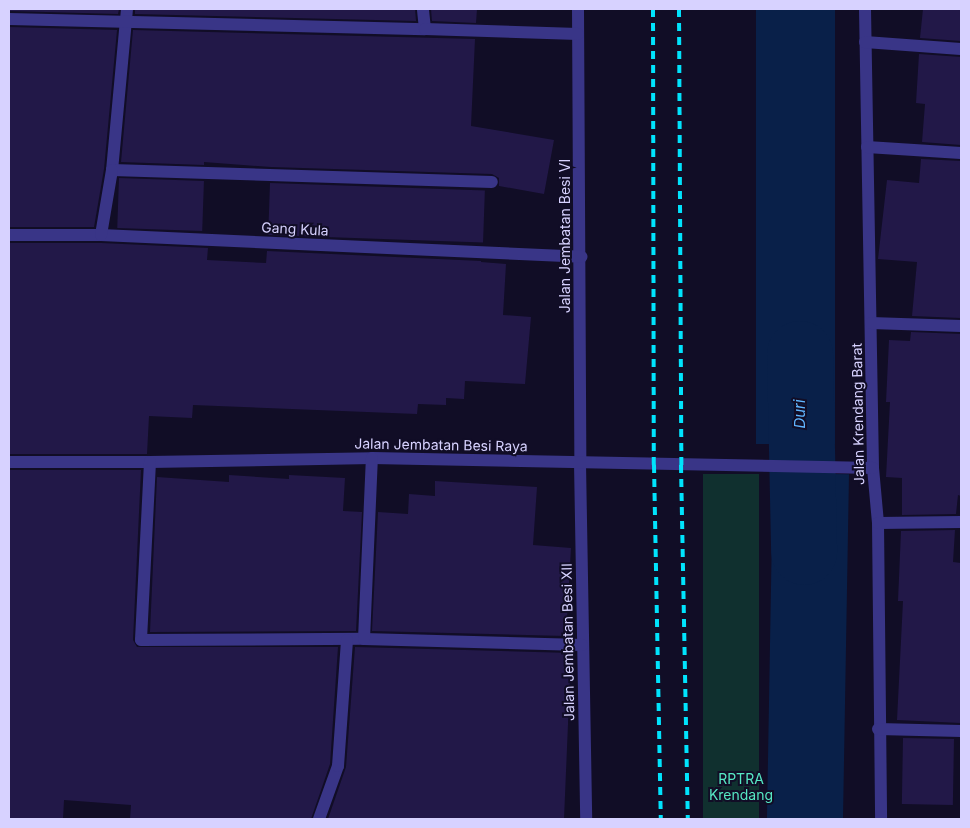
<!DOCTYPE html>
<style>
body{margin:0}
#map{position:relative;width:970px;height:828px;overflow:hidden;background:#110d26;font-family:Inter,sans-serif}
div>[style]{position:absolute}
.green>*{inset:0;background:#10302f;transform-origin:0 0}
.water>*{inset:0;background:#092049;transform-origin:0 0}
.river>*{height:66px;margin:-33px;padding:0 33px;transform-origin:33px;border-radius:33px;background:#092049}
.building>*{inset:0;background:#221848;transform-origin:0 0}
.minor>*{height:12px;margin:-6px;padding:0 6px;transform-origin:6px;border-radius:6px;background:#393587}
.rail>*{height:4px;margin-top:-2px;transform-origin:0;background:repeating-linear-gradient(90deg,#00e3fd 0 8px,transparent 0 14px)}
span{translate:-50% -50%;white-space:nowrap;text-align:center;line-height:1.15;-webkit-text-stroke:4px #110d26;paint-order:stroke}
.street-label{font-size:14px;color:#d7d2ff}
.park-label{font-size:14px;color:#56e7c3}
.water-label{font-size:15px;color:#60b5ff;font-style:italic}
.frame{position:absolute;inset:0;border:10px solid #d7d2ff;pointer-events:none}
</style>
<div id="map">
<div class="green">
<i style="left:703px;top:474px;width:56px;height:345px"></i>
</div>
<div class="water">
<i style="left:756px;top:9px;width:79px;height:435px"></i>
<i style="left:773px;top:473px;width:76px;height:346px;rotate:1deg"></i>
</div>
<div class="river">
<i style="left:800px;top:354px;width:198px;rotate:88.8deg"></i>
</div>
<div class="building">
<i style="clip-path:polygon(9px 9px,119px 9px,118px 14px,9px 11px)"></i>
<i style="clip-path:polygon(135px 9px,415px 9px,416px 21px,135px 14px)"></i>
<i style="clip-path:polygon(431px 9px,477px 9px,476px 23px,432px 21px)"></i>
<i style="clip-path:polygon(923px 9px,961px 9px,961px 41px,920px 38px)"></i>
<i style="clip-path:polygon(9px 27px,117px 30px,104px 169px,94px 227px,9px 227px)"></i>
<i style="clip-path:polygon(133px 30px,475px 39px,471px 126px,554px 140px,544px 194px,499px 186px,499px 178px,492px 174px,271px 167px,204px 162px,204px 165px,121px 162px)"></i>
<i style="clip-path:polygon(919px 54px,961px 57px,961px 145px,922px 142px,925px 104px,916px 103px)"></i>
<i style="clip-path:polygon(921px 159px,961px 161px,961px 318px,912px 316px,917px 262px,878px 259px,887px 180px,919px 183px)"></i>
<i style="left:119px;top:178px;width:85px;height:50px;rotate:2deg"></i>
<i style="left:270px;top:183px;width:215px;height:52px;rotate:2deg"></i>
<i style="clip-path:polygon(9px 243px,101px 243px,208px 248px,207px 260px,266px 263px,267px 251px,481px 261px,481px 262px,506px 264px,503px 315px,531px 317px,525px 384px,465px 381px,464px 399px,446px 398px,446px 405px,418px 404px,417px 414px,193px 405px,192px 418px,149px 416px,147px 454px,9px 454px)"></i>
<i style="clip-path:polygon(911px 332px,961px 334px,961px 496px,958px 495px,956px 514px,902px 515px,902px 478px,886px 477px,890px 402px,886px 402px,889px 340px,910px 341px)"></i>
<i style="clip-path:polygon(9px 470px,141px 470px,133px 640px,137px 647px,338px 647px,330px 764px,311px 819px,130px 819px,131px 805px,64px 800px,63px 819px,9px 819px)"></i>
<i style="clip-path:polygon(229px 475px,289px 479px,289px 475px,345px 478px,343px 511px,362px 512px,356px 631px,150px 632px,157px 477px,229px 482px)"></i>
<i style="clip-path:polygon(435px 481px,537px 487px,533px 545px,571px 548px,566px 636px,372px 631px,378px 512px,408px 514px,409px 494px,435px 496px)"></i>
<i style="clip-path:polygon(955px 530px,953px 562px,961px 563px,961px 723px,897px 720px,903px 601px,898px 601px,901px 531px)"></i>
<i style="clip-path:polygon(355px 647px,571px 653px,564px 819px,328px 819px,346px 767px)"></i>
<i style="left:903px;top:738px;width:51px;height:66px;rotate:1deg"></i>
</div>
<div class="minor">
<i style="left:127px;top:9px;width:162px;rotate:95.3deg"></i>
<i style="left:112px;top:170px;width:380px;rotate:1.8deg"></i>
<i style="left:578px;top:9px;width:454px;rotate:89.7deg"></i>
<i style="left:580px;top:463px;width:356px;rotate:89deg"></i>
<i style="left:865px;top:9px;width:459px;rotate:89deg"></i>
<i style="left:873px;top:468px;width:55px;rotate:84.8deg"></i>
<i style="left:878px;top:523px;width:296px;rotate:89.4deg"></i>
<i style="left:9px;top:19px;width:416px;rotate:1.4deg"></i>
<i style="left:425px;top:29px;width:20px;rotate:-96deg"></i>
<i style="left:425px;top:29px;width:153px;rotate:1.9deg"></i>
<i style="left:865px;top:42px;width:96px;rotate:4.2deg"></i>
<i style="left:867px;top:147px;width:94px;rotate:3.7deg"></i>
<i style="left:9px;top:235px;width:92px"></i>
<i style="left:101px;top:235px;width:481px;rotate:2.6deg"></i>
<i style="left:101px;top:235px;width:66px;rotate:-80.4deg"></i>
<i style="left:871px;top:323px;width:90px;rotate:1.9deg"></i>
<i style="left:9px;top:462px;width:141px"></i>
<i style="left:150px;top:462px;width:222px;rotate:-1deg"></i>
<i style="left:372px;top:458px;width:501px;rotate:1.14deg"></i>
<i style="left:150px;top:462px;width:178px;rotate:92.9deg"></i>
<i style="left:141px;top:640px;width:223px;rotate:-0.3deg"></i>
<i style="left:364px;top:639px;width:218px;rotate:1.6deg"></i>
<i style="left:878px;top:523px;width:83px;rotate:-0.7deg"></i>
<i style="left:364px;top:639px;width:181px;rotate:-87.5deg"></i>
<i style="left:878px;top:729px;width:83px;rotate:1.4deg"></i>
<i style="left:319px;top:819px;width:56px;rotate:-70.3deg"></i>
<i style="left:338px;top:766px;width:126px;rotate:-85.9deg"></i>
</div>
<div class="rail">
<i style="left:653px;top:9px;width:456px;rotate:89.9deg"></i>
<i style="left:654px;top:465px;width:354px;rotate:88.9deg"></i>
<i style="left:679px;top:9px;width:456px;rotate:89.7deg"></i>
<i style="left:681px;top:465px;width:354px;rotate:88.9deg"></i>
</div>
<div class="street-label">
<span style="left:295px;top:229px;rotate:3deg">Gang Kula</span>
<span style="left:565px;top:236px;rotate:-90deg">Jalan Jembatan Besi VI</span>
<span style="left:858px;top:414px;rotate:-91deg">Jalan Krendang Barat</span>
<span style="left:441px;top:445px;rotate:1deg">Jalan Jembatan Besi Raya</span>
<span style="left:568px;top:642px;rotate:-91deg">Jalan Jembatan Besi XII</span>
</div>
<div class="park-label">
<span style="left:741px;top:787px">RPTRA<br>Krendang</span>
</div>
<div class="water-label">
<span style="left:800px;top:414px;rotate:-90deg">Duri</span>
</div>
<div class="frame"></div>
</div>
